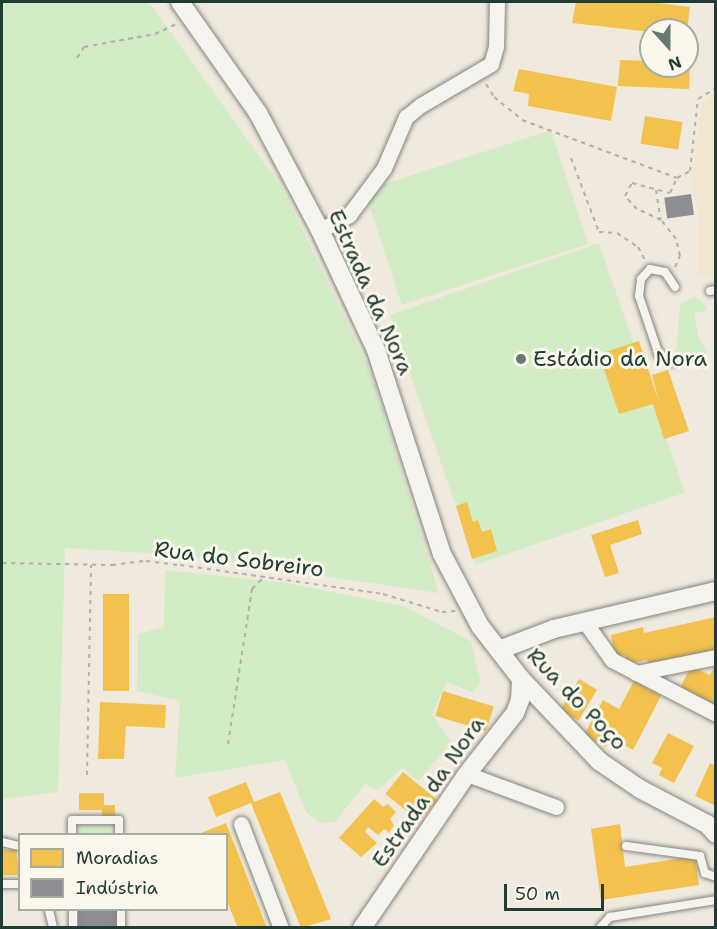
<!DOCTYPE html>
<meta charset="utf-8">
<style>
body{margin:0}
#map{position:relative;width:717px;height:929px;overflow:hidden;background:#f0e9de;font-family:"Shantell Sans",sans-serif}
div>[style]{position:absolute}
.built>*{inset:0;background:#f3e6d1}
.green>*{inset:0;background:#d2ecc5;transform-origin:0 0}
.homes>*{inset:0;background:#f2c14e;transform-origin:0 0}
.industry>*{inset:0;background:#8d8d92;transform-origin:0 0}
.path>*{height:2px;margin-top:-1px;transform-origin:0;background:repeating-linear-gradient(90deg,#b1b3ae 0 4.5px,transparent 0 9px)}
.roads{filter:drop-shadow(0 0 2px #83857e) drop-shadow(0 0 2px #83857e)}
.service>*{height:8px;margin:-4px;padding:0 4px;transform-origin:4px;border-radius:4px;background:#f5f3ee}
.minor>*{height:15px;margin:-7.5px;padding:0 7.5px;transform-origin:7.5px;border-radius:7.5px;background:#f5f3ee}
.tertiary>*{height:18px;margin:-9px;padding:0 9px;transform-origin:9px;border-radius:9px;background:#f5f3ee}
.dots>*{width:16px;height:16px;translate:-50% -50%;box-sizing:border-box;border:3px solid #fbf7ec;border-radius:50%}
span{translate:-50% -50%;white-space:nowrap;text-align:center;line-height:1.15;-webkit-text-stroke:6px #fbf7ec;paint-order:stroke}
.street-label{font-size:22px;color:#1f3d34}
.poi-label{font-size:22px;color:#1f3d34}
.left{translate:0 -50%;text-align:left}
.frame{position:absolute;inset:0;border:3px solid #1f3d34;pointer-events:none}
.legend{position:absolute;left:18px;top:833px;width:210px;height:78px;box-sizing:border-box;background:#fbf7ec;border:2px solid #a3ada2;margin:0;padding:8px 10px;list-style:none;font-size:18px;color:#1f3d34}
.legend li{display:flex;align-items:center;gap:12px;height:30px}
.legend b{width:30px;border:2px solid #a3ada2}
.north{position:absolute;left:639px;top:18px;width:60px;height:60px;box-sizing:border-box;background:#fbf7ec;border:2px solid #a3ada2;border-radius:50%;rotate:159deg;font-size:16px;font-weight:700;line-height:24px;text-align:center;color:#1f3d34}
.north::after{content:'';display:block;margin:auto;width:21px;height:27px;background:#687970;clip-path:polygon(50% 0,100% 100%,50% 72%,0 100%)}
.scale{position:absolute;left:504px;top:884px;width:100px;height:27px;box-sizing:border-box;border:3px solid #1f3d34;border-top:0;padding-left:8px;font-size:18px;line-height:21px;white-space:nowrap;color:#1f3d34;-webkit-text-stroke:4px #fbf7ec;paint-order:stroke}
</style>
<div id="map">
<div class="built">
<i style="clip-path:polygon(715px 93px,715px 275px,698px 277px,698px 206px,691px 185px,702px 104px)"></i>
</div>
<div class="green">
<i style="clip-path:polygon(2px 2px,149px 2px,284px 191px,371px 373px,439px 593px,181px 555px,65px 548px,58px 792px,2px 799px)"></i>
<i style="left:551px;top:130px;width:120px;height:196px;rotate:72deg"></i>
<i style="left:599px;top:243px;width:264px;height:221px;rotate:71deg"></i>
<i style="clip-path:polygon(694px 296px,706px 306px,707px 311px,694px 313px,699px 338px,708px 353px,676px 354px,680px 305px)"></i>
<i style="clip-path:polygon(165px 570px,287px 583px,403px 606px,471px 641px,481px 683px,472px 692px,446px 682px,432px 715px,452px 742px,418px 781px,402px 768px,378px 790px,365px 784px,335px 822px,320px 823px,306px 812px,285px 760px,175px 778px,180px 701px,137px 691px,138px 634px,164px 627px)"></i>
<i style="clip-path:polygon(110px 825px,111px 834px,79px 834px,78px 826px)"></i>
</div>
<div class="homes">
<i style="clip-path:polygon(576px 2px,650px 2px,690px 7px,687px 30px,651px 32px,572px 23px)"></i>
<i style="clip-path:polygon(620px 60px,651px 61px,651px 66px,690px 63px,689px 89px,618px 86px)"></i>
<i style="clip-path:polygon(519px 69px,617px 87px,611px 121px,528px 106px,529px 94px,513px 91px)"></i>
<i style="left:645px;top:116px;width:38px;height:28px;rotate:9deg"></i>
<i style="clip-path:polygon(639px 341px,659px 402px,652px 375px,668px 370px,689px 431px,664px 439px,653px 404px,619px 414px,599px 354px)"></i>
<i style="clip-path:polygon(467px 502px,473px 522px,478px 520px,482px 532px,491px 529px,497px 551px,472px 559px,456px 506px)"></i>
<i style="clip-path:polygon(638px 520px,642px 534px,610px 545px,619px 573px,605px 577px,591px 535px)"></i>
<i style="left:103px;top:594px;width:26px;height:97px"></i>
<i style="clip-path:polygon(716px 617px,716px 650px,649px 665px,647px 660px,627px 664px,625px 655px,615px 657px,611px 635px,643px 627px,644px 633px)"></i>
<i style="clip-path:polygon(716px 663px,716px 705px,680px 688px,691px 666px,710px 675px)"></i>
<i style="left:579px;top:679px;width:21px;height:36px;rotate:31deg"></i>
<i style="clip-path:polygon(634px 681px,661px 696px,633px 750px,611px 738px,606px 747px,584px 735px,603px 700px,619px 709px)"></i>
<i style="left:443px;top:691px;width:53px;height:26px;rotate:17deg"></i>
<i style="clip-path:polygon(100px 702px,166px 705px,165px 728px,126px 726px,124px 759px,98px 759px)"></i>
<i style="clip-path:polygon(668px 733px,694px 746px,674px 783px,659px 775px,662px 768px,652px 763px)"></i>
<i style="clip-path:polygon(710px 763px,716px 766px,716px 806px,695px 796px)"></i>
<i style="left:403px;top:772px;width:44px;height:28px;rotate:39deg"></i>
<i style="clip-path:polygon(246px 782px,254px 802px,280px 792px,331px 919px,301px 928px,251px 803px,216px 817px,208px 797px)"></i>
<i style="clip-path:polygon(79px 793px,104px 793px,104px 805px,115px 805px,115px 816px,102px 816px,102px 810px,79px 810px)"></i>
<i style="clip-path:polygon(374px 799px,383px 807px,388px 804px,396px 812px,390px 819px,394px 825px,389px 833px,384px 829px,378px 835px,368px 827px,365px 832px,377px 843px,361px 857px,339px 838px)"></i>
<i style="clip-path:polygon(226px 823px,267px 928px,238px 928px,226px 899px,226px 834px,201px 833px)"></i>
<i style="clip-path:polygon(620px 824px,625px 867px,695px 856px,699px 885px,601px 900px,591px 829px)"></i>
<i style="clip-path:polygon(16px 849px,20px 875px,2px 875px,2px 850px)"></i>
</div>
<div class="industry">
<i style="left:691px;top:194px;width:21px;height:27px;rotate:82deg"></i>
<i style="left:78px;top:910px;width:40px;height:18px"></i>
</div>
<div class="path">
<i style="left:77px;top:58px;width:13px;rotate:-58deg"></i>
<i style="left:84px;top:47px;width:72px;rotate:-10.4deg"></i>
<i style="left:155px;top:34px;width:23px;rotate:-25deg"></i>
<i style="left:486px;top:84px;width:15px;rotate:58deg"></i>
<i style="left:494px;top:97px;width:36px;rotate:39deg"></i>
<i style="left:522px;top:120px;width:165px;rotate:20.5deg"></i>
<i style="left:677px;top:178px;width:15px;rotate:-28deg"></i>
<i style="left:690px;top:171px;width:72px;rotate:-83.7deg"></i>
<i style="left:698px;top:99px;width:21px;rotate:-31deg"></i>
<i style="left:571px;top:158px;width:79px;rotate:69.3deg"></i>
<i style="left:599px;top:232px;width:18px;rotate:3deg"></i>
<i style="left:617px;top:233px;width:25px;rotate:34deg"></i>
<i style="left:638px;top:247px;width:15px;rotate:62deg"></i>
<i style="left:656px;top:190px;width:30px;rotate:81deg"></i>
<i style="left:675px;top:267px;width:12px;rotate:-66deg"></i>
<i style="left:680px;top:256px;width:17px;rotate:-103deg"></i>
<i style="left:676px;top:239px;width:24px;rotate:-128deg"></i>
<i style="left:661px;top:220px;width:26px;rotate:-155deg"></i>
<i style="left:637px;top:209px;width:18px;rotate:-133deg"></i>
<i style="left:625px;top:196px;width:15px;rotate:-62deg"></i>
<i style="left:632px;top:183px;width:39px;rotate:15deg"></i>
<i style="left:670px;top:193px;width:17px;rotate:-65deg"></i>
<i style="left:2px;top:563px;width:110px;rotate:1deg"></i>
<i style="left:112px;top:565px;width:34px;rotate:-7deg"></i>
<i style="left:146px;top:561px;width:34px;rotate:7deg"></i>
<i style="left:180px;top:565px;width:205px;rotate:8.1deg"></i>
<i style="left:383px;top:594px;width:62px;rotate:17deg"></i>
<i style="left:442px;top:612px;width:13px;rotate:-4deg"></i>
<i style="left:228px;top:744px;width:157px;rotate:-81.2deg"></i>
<i style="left:252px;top:589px;width:17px;rotate:-45deg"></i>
<i style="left:87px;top:775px;width:210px;rotate:-88.9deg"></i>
</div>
<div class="roads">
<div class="service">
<i style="left:710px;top:291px;width:6px;rotate:-9deg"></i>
<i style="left:674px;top:362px;width:17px;rotate:-155deg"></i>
<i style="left:659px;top:355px;width:62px;rotate:-108.7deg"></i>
<i style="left:639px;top:296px;width:17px;rotate:-83deg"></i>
<i style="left:641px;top:279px;width:13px;rotate:-48deg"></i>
<i style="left:650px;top:269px;width:15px;rotate:11deg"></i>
<i style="left:665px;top:272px;width:18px;rotate:56deg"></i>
<i style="left:72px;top:834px;width:14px;rotate:-90deg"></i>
<i style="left:72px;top:820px;width:47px"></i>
<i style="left:119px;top:820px;width:14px;rotate:90deg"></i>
<i style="left:2px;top:842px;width:18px;rotate:13deg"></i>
<i style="left:626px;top:846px;width:75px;rotate:7.7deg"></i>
<i style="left:700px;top:856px;width:18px;rotate:74deg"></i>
<i style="left:705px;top:873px;width:12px;rotate:20deg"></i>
<i style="left:2px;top:884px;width:18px"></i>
<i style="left:49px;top:910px;width:18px;rotate:77deg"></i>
<i style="left:73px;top:910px;width:18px;rotate:90deg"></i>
<i style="left:121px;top:910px;width:18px;rotate:90deg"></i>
<i style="left:600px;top:928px;width:15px;rotate:-48deg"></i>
<i style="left:610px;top:917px;width:107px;rotate:-9.1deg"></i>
</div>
<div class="minor">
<i style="left:320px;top:230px;width:33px;rotate:-27deg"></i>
<i style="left:349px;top:215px;width:59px;rotate:-53.3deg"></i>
<i style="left:384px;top:168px;width:56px;rotate:-66.7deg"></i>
<i style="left:406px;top:117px;width:19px;rotate:-39deg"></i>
<i style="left:421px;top:105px;width:81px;rotate:-30.4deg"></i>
<i style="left:491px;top:64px;width:19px;rotate:-74deg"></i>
<i style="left:496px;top:46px;width:44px;rotate:-88.7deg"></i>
<i style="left:587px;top:625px;width:43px;rotate:54.5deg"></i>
<i style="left:612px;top:660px;width:117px;rotate:27.4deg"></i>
<i style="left:636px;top:673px;width:82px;rotate:-11.3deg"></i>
<i style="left:467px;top:774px;width:95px;rotate:20.3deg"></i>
<i style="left:241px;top:824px;width:111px;rotate:69deg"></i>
</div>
<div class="tertiary">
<i style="left:180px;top:2px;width:136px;rotate:54.9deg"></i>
<i style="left:258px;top:113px;width:132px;rotate:62.1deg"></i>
<i style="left:320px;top:230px;width:132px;rotate:65deg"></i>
<i style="left:376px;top:350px;width:214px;rotate:72.1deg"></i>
<i style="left:442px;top:554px;width:81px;rotate:62.2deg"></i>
<i style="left:480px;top:626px;width:67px;rotate:52.3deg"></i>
<i style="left:521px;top:679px;width:113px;rotate:46.4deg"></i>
<i style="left:599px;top:761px;width:50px;rotate:34.3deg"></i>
<i style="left:640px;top:789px;width:76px;rotate:27.6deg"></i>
<i style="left:707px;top:824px;width:13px;rotate:48deg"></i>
<i style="left:499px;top:650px;width:59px;rotate:-20.9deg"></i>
<i style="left:554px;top:629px;width:166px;rotate:-13.2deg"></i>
<i style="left:362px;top:928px;width:186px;rotate:-55.7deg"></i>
<i style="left:467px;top:774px;width:78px;rotate:-51.8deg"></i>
<i style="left:515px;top:713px;width:14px;rotate:-69deg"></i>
<i style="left:520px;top:700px;width:21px;rotate:-87deg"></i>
</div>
</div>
<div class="dots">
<i style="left:521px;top:359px;background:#687970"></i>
</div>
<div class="street-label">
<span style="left:371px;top:292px;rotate:66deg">Estrada da Nora</span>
<span style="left:239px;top:559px;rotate:7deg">Rua do Sobreiro</span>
<span style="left:577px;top:699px;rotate:46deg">Rua do Poço</span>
<span style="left:428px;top:792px;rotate:-55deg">Estrada da Nora</span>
</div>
<div class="poi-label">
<span class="left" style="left:533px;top:359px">Estádio da Nora</span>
</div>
<div class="frame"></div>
<ul class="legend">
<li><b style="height:16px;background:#f2c14e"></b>Moradias</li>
<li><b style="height:16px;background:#8d8d92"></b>Indústria</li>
</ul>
<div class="north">N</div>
<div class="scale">50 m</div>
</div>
